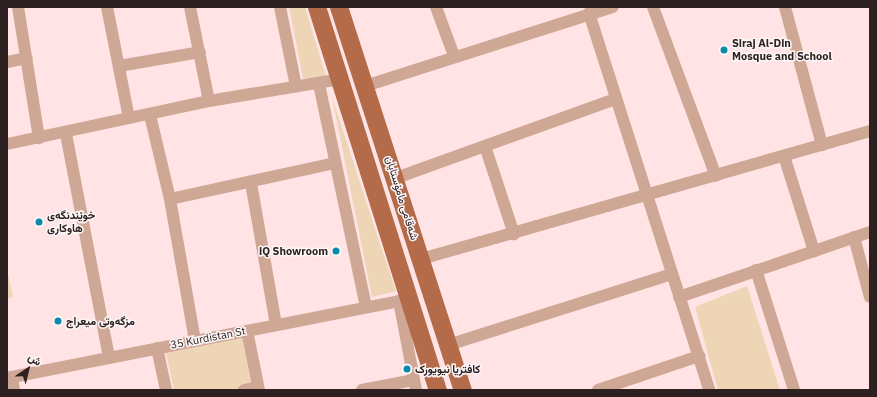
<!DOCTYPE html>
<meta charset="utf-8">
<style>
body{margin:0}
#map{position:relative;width:877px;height:397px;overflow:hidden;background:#ffe3e5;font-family:"IBM Plex Sans",Vazirmatn,sans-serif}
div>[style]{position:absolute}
.green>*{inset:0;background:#edd5b5}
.street>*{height:12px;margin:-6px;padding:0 6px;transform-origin:6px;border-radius:6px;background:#cfa795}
.primary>*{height:18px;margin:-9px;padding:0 9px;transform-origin:9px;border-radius:9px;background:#b36b4a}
.dots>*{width:11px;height:11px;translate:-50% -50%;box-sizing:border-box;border:2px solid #fdf6f7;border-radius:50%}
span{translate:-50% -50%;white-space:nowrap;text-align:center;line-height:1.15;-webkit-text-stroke:3px #fdf6f7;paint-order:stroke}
.poi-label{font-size:11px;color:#2c2020;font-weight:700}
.left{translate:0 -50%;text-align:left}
.right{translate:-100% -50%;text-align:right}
.street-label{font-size:11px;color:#2c2020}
.frame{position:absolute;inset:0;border:8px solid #2c2020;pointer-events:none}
.north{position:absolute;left:8px;top:349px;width:40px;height:40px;-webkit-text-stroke:3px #fdf6f7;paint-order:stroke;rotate:35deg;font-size:11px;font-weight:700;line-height:16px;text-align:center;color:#2c2020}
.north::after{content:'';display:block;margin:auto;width:14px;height:18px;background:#2c2020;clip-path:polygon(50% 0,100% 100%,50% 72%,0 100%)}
</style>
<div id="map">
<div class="green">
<i style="clip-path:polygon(289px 7px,305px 7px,327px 80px,304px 83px)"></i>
<i style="clip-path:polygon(332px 97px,379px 241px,396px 291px,372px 297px)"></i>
<i style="clip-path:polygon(8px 274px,13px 297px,7px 299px,7px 275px)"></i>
<i style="clip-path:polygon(747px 286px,780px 390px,718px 390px,695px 307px)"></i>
<i style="clip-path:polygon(242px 338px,253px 390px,174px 390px,166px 353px)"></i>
</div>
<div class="street">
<i style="left:18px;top:7px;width:133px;rotate:80.9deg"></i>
<i style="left:107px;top:7px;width:113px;rotate:78.8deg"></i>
<i style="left:190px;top:7px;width:96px;rotate:78.6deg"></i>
<i style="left:280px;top:7px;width:81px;rotate:78.6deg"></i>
<i style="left:436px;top:7px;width:52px;rotate:69.8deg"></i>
<i style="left:653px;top:7px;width:180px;rotate:69.6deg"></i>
<i style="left:785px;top:7px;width:143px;rotate:75deg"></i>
<i style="left:589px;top:13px;width:396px;rotate:72.3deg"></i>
<i style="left:7px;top:62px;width:20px;rotate:-11deg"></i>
<i style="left:119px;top:66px;width:82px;rotate:-9.8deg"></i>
<i style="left:319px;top:84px;width:228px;rotate:78.1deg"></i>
<i style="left:365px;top:86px;width:260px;rotate:-17.7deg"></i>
<i style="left:150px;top:115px;width:86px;rotate:76.6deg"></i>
<i style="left:170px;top:199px;width:144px;rotate:80deg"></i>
<i style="left:66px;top:134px;width:228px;rotate:79.1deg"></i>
<i style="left:7px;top:144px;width:207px;rotate:-12deg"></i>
<i style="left:209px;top:101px;width:133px;rotate:-9.5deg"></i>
<i style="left:485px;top:146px;width:93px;rotate:71.8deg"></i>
<i style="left:784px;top:156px;width:100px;rotate:72.5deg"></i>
<i style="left:396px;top:178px;width:234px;rotate:-19.8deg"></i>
<i style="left:251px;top:183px;width:144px;rotate:80deg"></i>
<i style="left:170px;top:199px;width:169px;rotate:-12.3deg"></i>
<i style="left:854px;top:237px;width:62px;rotate:75.1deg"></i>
<i style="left:421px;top:259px;width:467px;rotate:-15.9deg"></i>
<i style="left:756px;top:270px;width:126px;rotate:72.4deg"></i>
<i style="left:679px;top:297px;width:202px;rotate:-18.8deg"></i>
<i style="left:399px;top:301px;width:91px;rotate:79.2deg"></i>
<i style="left:247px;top:331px;width:60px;rotate:78.5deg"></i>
<i style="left:448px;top:345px;width:235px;rotate:-17.6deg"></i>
<i style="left:157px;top:348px;width:43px;rotate:77.9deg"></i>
<i style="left:12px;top:377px;width:13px;rotate:81deg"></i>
<i style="left:7px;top:378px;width:410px;rotate:-11.1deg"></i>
<i style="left:244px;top:390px;width:14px;rotate:-12deg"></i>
<i style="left:362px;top:390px;width:53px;rotate:-10.9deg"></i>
<i style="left:598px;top:390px;width:107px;rotate:-18.6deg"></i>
</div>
<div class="primary">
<i style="left:317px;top:7px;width:402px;rotate:72.5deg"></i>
<i style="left:339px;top:7px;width:403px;rotate:72.1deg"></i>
</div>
<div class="dots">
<i style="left:724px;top:50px;background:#0b8bac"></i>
<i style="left:39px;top:222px;background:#0b8bac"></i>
<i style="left:336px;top:251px;background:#0b8bac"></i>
<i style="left:58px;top:321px;background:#0b8bac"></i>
<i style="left:407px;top:369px;background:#0b8bac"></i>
</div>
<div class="poi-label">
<span class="left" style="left:732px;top:50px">Siraj Al-Din<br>Mosque and School</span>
<span class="left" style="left:47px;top:222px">خوێندنگەی<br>هاوکاری</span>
<span class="right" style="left:328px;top:251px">iQ Showroom</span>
<span class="left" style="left:66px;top:321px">مزگەوتی میعراج</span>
<span class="left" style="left:415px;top:369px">کافتریا نیویورک</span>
</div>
<div class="street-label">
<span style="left:402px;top:198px;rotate:73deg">شەقامی مامۆستایان</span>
<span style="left:208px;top:338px;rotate:-11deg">35 Kurdistan St</span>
</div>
<div class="frame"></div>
<div class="north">ش</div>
</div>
